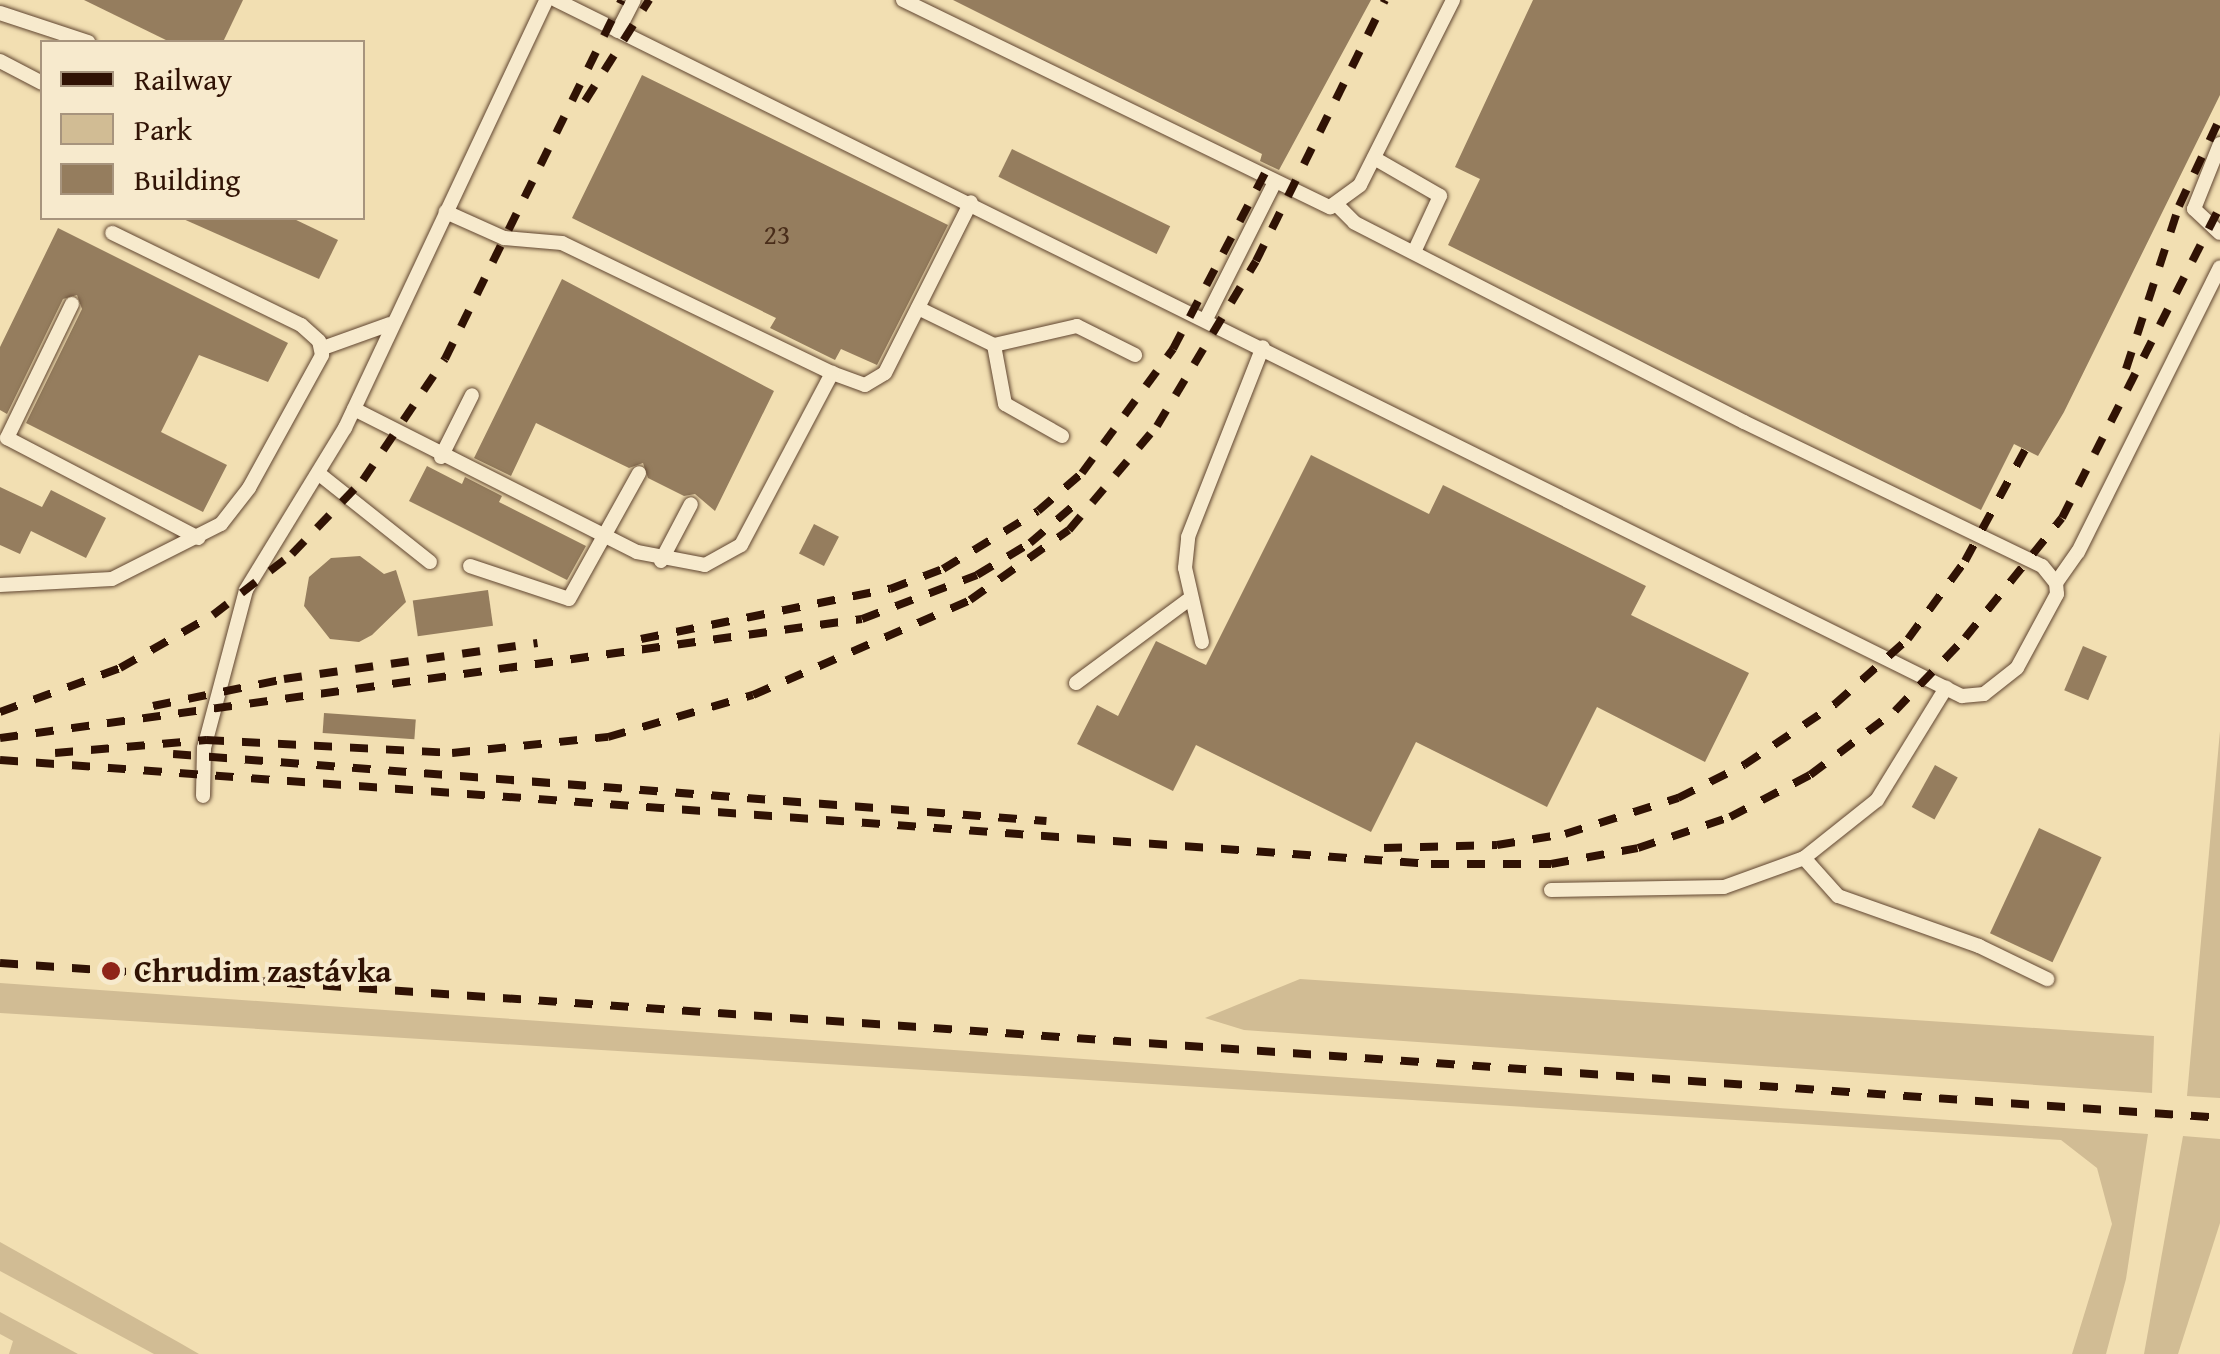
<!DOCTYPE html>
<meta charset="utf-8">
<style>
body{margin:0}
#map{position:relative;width:2220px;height:1354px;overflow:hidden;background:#f2dfb2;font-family:"Gentium Book Plus",serif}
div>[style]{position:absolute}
.green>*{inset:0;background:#d1bc94}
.building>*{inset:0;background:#957d5e;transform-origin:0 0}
.roads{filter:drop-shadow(0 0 2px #604530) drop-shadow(0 0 2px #604530)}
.lane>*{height:14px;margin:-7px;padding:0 7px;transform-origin:7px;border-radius:7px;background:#f7eacd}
.rail>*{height:8px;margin-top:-4px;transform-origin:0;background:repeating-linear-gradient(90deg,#301204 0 18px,transparent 0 36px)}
.dots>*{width:28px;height:28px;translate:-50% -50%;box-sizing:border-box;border:5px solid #f7eacd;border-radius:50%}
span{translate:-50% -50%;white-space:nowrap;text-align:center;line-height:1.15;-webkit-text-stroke:8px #f7eacd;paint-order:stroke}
.number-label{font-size:28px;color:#492d1a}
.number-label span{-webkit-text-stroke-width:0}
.poi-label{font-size:32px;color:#301204;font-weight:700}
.left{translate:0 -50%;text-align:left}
.legend{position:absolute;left:40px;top:40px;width:325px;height:180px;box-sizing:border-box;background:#f7eacd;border:2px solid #a7947d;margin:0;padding:12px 18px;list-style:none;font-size:30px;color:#301204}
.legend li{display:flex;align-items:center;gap:20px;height:50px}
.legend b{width:50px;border:2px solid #a7947d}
</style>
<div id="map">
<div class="green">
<i style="clip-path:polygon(2220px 731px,2220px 1098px,2187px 1096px)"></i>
<i style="clip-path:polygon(1300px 979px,2154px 1036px,2152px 1093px,1244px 1030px,1205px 1018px)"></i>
<i style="clip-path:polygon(0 983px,1794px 1109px,2148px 1134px,2126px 1279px,2106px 1354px,2072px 1354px,2112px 1224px,2097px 1168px,2061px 1140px,0 1013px)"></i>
<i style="clip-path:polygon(2183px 1136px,2220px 1139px,2220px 1223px,2178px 1354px,2144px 1354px)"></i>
<i style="clip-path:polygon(0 1242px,180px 1343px,199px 1354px,154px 1354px,0 1271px)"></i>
<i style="clip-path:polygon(0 1312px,78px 1354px,9px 1354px,13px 1341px,0 1334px)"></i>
</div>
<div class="building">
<i style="clip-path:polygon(84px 0,243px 0,223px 42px,170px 42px)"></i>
<i style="clip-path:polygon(953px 0,1371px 0,1279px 170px,1260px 161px,1262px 154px)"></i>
<i style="clip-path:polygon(1533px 0,2220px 0,2220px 95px,2064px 412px,2038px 456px,2014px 444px,1981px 510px,1448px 245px,1480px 179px,1455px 167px)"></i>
<i style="clip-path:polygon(642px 75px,948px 225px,877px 365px,841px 349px,835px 360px,770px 328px,776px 318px,572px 218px)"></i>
<i style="left:1012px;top:149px;width:176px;height:31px;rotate:26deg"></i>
<i style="clip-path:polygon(181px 218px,292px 218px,338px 240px,319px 279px)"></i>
<i style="clip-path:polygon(58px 228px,288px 343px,268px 382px,199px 355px,161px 432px,227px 465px,203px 512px,26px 423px,82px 309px,77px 295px,63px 299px,7px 414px,0 410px,0 347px)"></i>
<i style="clip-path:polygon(562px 279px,774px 391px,715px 511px,695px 494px,684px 496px,648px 478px,643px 463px,629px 468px,536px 423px,511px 476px,474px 458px)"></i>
<i style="clip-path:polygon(1311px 455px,1429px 514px,1443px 485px,1646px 586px,1631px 615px,1749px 673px,1705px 762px,1597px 707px,1547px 807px,1416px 742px,1371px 832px,1196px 745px,1173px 791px,1077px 744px,1097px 705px,1118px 716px,1156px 641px,1206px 665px)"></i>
<i style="clip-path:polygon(427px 466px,462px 484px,465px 477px,502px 496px,499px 502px,586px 546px,567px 580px,409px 501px)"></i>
<i style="clip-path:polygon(0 487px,42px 507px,51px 490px,106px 518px,86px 558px,31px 531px,20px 554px,0 545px)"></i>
<i style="left:814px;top:524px;width:28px;height:33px;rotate:27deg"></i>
<i style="clip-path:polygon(360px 556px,384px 574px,396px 570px,406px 602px,372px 635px,359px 642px,330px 639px,304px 606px,309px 577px,331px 558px)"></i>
<i style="left:488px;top:590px;width:36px;height:76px;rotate:82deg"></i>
<i style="left:2083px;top:646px;width:26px;height:48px;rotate:23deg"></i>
<i style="left:324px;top:713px;width:92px;height:20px;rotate:4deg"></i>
<i style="left:1935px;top:765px;width:26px;height:48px;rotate:29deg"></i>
<i style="left:2039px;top:828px;width:69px;height:116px;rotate:25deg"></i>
</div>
<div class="roads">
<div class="lane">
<i style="left:556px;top:0;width:1569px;rotate:26.34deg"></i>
<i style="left:1962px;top:696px;width:22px;rotate:-5deg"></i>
<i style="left:1984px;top:694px;width:42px;rotate:-38.2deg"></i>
<i style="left:2017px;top:668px;width:84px;rotate:-61.6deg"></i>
<i style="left:2057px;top:594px;width:11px;rotate:-95deg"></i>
<i style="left:2056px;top:583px;width:22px;rotate:-129deg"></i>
<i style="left:2042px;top:566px;width:331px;rotate:-154.2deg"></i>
<i style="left:1744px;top:422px;width:438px;rotate:-152.9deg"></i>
<i style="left:1354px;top:222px;width:23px;rotate:-135deg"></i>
<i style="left:903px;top:0;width:475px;rotate:25.9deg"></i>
<i style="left:1330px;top:207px;width:37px;rotate:-36deg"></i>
<i style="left:1360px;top:185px;width:207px;rotate:-63.3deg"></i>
<i style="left:0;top:13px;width:93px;rotate:18.2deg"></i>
<i style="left:618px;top:31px;width:35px;rotate:-63deg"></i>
<i style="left:0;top:61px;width:47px;rotate:27.6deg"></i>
<i style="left:2220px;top:144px;width:70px;rotate:111.8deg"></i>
<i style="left:2194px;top:209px;width:35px;rotate:43deg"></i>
<i style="left:1374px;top:158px;width:76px;rotate:29.9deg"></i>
<i style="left:1440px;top:196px;width:62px;rotate:114.9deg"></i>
<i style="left:72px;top:304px;width:149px;rotate:115.9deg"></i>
<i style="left:7px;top:438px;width:216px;rotate:27.6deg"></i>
<i style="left:918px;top:308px;width:85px;rotate:26deg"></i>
<i style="left:1206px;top:319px;width:151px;rotate:-63.3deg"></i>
<i style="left:323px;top:348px;width:71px;rotate:-19.7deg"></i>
<i style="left:832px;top:373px;width:35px;rotate:20deg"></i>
<i style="left:865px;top:385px;width:23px;rotate:-31deg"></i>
<i style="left:885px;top:373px;width:191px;rotate:-63.3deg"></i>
<i style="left:354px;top:409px;width:317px;rotate:26.8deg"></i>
<i style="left:637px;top:552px;width:69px;rotate:10.8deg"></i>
<i style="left:705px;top:565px;width:41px;rotate:-29.1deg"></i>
<i style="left:741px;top:545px;width:195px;rotate:-62.1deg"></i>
<i style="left:832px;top:373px;width:300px;rotate:-154.3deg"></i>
<i style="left:562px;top:243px;width:58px;rotate:-175.1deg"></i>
<i style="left:504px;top:238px;width:64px;rotate:-155.9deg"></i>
<i style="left:1062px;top:436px;width:65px;rotate:-150.7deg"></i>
<i style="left:1005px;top:404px;width:60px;rotate:-100.6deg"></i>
<i style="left:994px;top:345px;width:85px;rotate:-12.9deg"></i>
<i style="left:1077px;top:326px;width:65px;rotate:26.6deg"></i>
<i style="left:441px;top:457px;width:69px;rotate:-63.4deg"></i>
<i style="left:318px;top:473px;width:143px;rotate:38.5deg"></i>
<i style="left:661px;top:561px;width:64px;rotate:-62.2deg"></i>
<i style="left:470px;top:566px;width:104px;rotate:18.4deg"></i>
<i style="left:569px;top:599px;width:144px;rotate:-60.9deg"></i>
<i style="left:2056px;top:583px;width:38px;rotate:-55deg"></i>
<i style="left:2078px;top:552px;width:318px;rotate:-63.5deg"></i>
<i style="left:0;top:585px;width:112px;rotate:-3.1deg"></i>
<i style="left:112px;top:579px;width:122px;rotate:-26.8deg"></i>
<i style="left:221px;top:524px;width:46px;rotate:-52.1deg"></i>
<i style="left:249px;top:488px;width:152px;rotate:-61.2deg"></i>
<i style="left:322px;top:355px;width:14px;rotate:-102deg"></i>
<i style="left:319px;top:341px;width:24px;rotate:-138deg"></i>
<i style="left:301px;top:325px;width:210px;rotate:-154deg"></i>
<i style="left:1202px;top:642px;width:76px;rotate:-102.9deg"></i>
<i style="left:1185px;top:568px;width:31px;rotate:-84deg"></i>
<i style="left:1188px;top:537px;width:204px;rotate:-68.5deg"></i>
<i style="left:1076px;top:683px;width:143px;rotate:-36.5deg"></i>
<i style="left:203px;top:796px;width:48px;rotate:-88.8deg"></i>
<i style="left:204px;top:748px;width:163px;rotate:-75.1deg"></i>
<i style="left:246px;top:590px;width:190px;rotate:-58.6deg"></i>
<i style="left:345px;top:428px;width:473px;rotate:-64.8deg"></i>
<i style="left:1804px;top:858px;width:51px;rotate:48.2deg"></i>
<i style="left:1838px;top:896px;width:150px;rotate:19.5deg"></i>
<i style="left:1979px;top:946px;width:76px;rotate:25.9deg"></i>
<i style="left:1551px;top:890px;width:173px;rotate:-1deg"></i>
<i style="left:1724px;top:887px;width:85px;rotate:-19.9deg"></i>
<i style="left:1804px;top:858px;width:93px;rotate:-38.5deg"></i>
<i style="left:1877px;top:800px;width:132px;rotate:-58.4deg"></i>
</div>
</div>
<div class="rail">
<i style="left:585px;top:101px;width:120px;rotate:-57.6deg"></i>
<i style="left:2126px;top:369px;width:171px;rotate:-72deg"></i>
<i style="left:2179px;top:206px;width:97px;rotate:-65deg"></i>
<i style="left:641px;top:639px;width:254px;rotate:-11.4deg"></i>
<i style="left:890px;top:589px;width:57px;rotate:-20.7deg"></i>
<i style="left:943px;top:569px;width:111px;rotate:-31.4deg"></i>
<i style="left:1038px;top:511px;width:58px;rotate:-40.8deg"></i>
<i style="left:1082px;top:473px;width:154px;rotate:-53.7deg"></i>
<i style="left:1173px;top:349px;width:205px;rotate:-62.4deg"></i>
<i style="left:153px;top:706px;width:134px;rotate:-11.6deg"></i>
<i style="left:284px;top:679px;width:256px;rotate:-8.1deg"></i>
<i style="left:0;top:712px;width:128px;rotate:-20.1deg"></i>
<i style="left:120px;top:668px;width:107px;rotate:-29.7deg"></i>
<i style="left:213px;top:615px;width:100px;rotate:-37.7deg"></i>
<i style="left:292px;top:554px;width:103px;rotate:-46.2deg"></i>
<i style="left:363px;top:480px;width:146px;rotate:-55.9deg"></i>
<i style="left:445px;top:359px;width:400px;rotate:-63.8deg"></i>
<i style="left:0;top:738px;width:870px;rotate:-7.86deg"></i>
<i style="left:862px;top:619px;width:123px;rotate:-20.9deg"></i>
<i style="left:977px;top:575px;width:62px;rotate:-31.1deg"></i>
<i style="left:1030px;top:543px;width:66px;rotate:-40.7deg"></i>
<i style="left:55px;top:753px;width:152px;rotate:-4.9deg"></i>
<i style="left:206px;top:740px;width:246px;rotate:3deg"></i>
<i style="left:452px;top:753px;width:157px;rotate:-5.9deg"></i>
<i style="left:608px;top:737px;width:151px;rotate:-16.2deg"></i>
<i style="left:753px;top:695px;width:237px;rotate:-23.6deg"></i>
<i style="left:970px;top:600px;width:121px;rotate:-35.3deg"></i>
<i style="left:1069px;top:530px;width:136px;rotate:-49.8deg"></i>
<i style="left:1157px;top:426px;width:192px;rotate:-59deg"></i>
<i style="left:1256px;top:261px;width:291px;rotate:-63.7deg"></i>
<i style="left:173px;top:754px;width:876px;rotate:4.39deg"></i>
<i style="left:0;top:760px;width:1435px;rotate:4.16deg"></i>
<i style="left:1431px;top:864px;width:120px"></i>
<i style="left:1551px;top:864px;width:88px;rotate:-10.4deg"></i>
<i style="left:1638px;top:848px;width:97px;rotate:-18.6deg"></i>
<i style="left:1730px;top:817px;width:90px;rotate:-27.7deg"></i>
<i style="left:1810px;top:775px;width:106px;rotate:-37deg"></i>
<i style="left:1895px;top:711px;width:101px;rotate:-46.2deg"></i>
<i style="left:1965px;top:638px;width:154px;rotate:-51.1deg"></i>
<i style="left:2062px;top:518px;width:350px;rotate:-63.1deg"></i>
<i style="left:1384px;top:848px;width:113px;rotate:-1.5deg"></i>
<i style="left:1497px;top:845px;width:69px;rotate:-9.2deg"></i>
<i style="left:1565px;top:834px;width:119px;rotate:-17.7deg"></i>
<i style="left:1678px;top:798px;width:74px;rotate:-26.6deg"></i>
<i style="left:1744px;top:765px;width:110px;rotate:-33.8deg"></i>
<i style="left:1835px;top:704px;width:98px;rotate:-41.7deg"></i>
<i style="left:1908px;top:639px;width:97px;rotate:-53.8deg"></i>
<i style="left:1965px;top:561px;width:126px;rotate:-61.6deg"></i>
<i style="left:0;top:963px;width:2225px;rotate:3.99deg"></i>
</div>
<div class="dots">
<i style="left:111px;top:971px;background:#8f2418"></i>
</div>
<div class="number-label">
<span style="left:777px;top:234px">23</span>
</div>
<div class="poi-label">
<span class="left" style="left:134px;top:971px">Chrudim zastávka</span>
</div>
<ul class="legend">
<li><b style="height:12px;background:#301204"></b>Railway</li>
<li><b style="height:28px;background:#d1bc94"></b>Park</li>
<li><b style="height:28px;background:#957d5e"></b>Building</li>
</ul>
</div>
